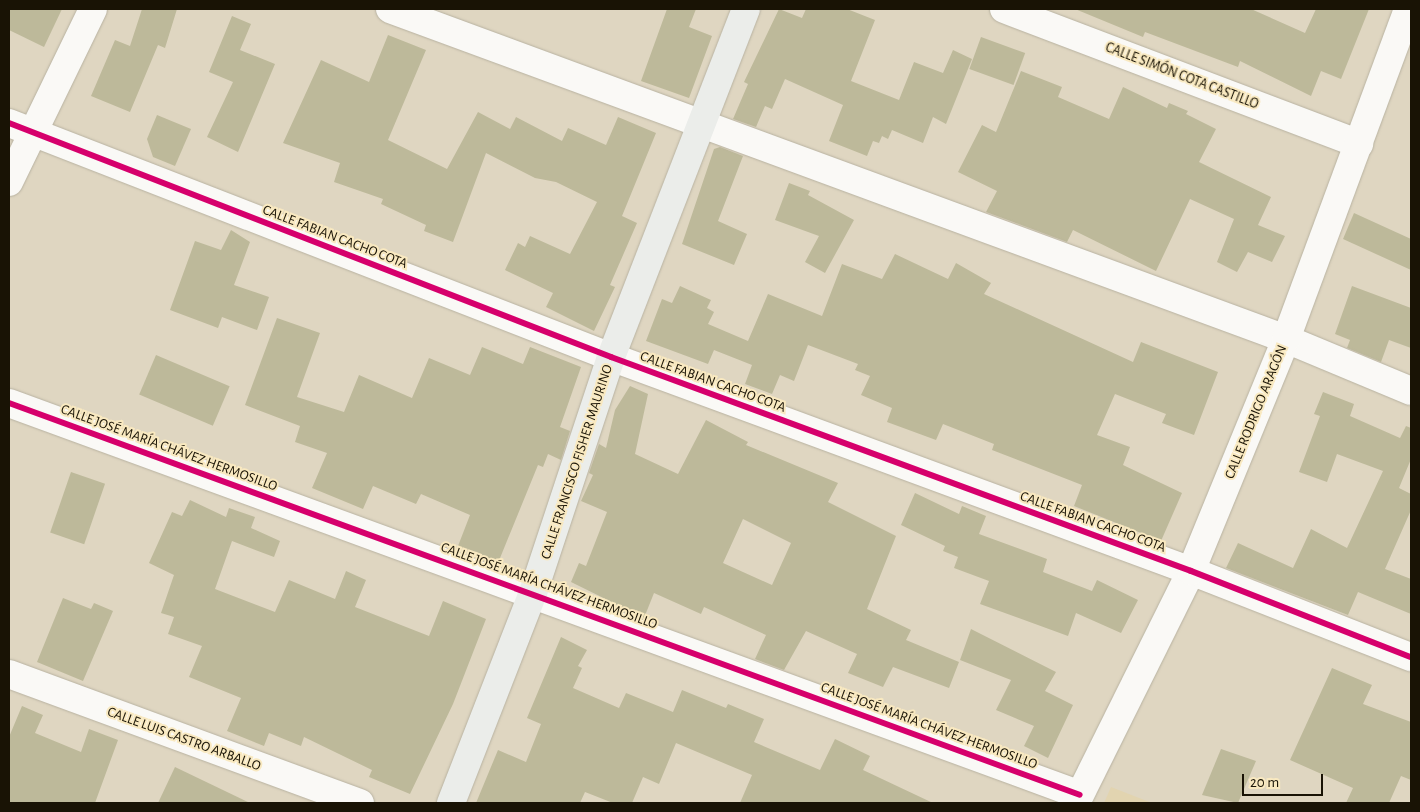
<!DOCTYPE html>
<meta charset="utf-8">
<style>
body{margin:0}
#map{position:relative;width:1420px;height:812px;overflow:hidden;background:#dfd6c1;font-family:"Alegreya Sans",sans-serif}
div>[style]{position:absolute}
.built>*{inset:0;background:#e2d4b0}
.building>*{inset:0;background:#bdb99a;transform-origin:0 0}
.roads{filter:drop-shadow(0 0 1px #b8b2a1) drop-shadow(0 0 1px #b8b2a1)}
.street>*{height:28px;margin:-14px;padding:0 14px;transform-origin:14px;border-radius:14px;background:#faf9f6}
.secondary>*{height:28px;margin:-14px;padding:0 14px;transform-origin:14px;border-radius:14px;background:#ebedea}
.cycleway>*{height:6px;margin:-3px;padding:0 3px;transform-origin:3px;border-radius:3px;background:#d6006c}
span{translate:-50% -50%;white-space:nowrap;text-align:center;line-height:1.15;-webkit-text-stroke:4px #f9e9c0;paint-order:stroke}
.street-label{font-size:14px;color:#191305}
.frame{position:absolute;inset:0;border:10px solid #191305;pointer-events:none}
.scale{position:absolute;left:1242px;top:774px;width:81px;height:22px;box-sizing:border-box;border:2px solid #191305;border-top:0;padding-left:6px;font-size:15px;line-height:18px;white-space:nowrap;color:#191305;-webkit-text-stroke:4px #f9e9c0;paint-order:stroke}
</style>
<div id="map">
<div class="built">
<i style="clip-path:polygon(1111px 787px,1152px 803px,1104px 803px)"></i>
</div>
<div class="building">
<i style="clip-path:polygon(9px 9px,62px 9px,44px 47px,9px 30px)"></i>
<i style="clip-path:polygon(142px 9px,177px 9px,165px 48px,158px 45px,130px 112px,91px 96px,115px 40px,130px 46px)"></i>
<i style="clip-path:polygon(667px 9px,696px 9px,689px 27px,712px 36px,689px 98px,641px 81px)"></i>
<i style="clip-path:polygon(779px 9px,802px 18px,806px 9px,847px 9px,875px 20px,851px 81px,899px 100px,914px 62px,943px 73px,953px 50px,972px 59px,946px 124px,933px 117px,923px 143px,892px 130px,888px 139px,882px 136px,879px 143px,873px 141px,867px 156px,829px 141px,843px 105px,785px 79px,772px 109px,765px 106px,756px 127px,733px 119px,748px 84px,744px 82px)"></i>
<i style="clip-path:polygon(1075px 9px,1251px 9px,1305px 33px,1316px 9px,1369px 9px,1341px 79px,1321px 71px,1311px 96px,1240px 61px,1238px 67px,1145px 32px,1143px 37px)"></i>
<i style="clip-path:polygon(232px 16px,251px 24px,240px 50px,275px 64px,238px 152px,207px 137px,233px 82px,209px 72px)"></i>
<i style="clip-path:polygon(388px 35px,426px 50px,388px 140px,447px 169px,478px 112px,510px 129px,516px 117px,562px 141px,568px 128px,606px 145px,618px 117px,656px 133px,622px 216px,637px 223px,610px 285px,615px 287px,594px 331px,546px 307px,553px 293px,505px 270px,518px 243px,525px 247px,530px 236px,570px 254px,597px 202px,556px 182px,535px 178px,486px 153px,453px 242px,424px 231px,426px 225px,381px 204px,383px 199px,334px 182px,340px 163px,283px 143px,321px 60px,369px 82px)"></i>
<i style="left:981px;top:37px;width:47px;height:34px;rotate:20deg"></i>
<i style="clip-path:polygon(1021px 71px,1062px 87px,1058px 97px,1109px 119px,1123px 87px,1167px 108px,1169px 103px,1188px 111px,1186px 114px,1216px 129px,1199px 162px,1271px 197px,1258px 225px,1285px 236px,1272px 262px,1248px 252px,1237px 272px,1217px 262px,1234px 219px,1190px 199px,1156px 271px,1073px 230px,1067px 242px,986px 212px,997px 191px,958px 172px,982px 125px,996px 132px)"></i>
<i style="clip-path:polygon(157px 115px,191px 129px,175px 166px,153px 157px,147px 139px)"></i>
<i style="clip-path:polygon(720px 147px,743px 156px,718px 221px,747px 234px,734px 265px,682px 244px,714px 149px)"></i>
<i style="clip-path:polygon(789px 183px,810px 191px,808px 195px,854px 220px,825px 273px,805px 262px,819px 236px,775px 220px)"></i>
<i style="clip-path:polygon(1354px 213px,1411px 239px,1411px 270px,1343px 239px)"></i>
<i style="clip-path:polygon(231px 230px,250px 242px,234px 285px,269px 297px,257px 330px,222px 317px,218px 328px,170px 310px,195px 241px,221px 250px)"></i>
<i style="clip-path:polygon(895px 254px,948px 279px,956px 263px,991px 283px,984px 294px,1133px 362px,1141px 342px,1218px 372px,1194px 435px,1162px 423px,1166px 414px,1115px 394px,1097px 435px,1130px 447px,1123px 465px,1182px 493px,1161px 541px,1074px 506px,1082px 485px,992px 450px,994px 444px,943px 424px,936px 440px,887px 422px,892px 408px,861px 395px,870px 376px,855px 370px,858px 364px,808px 345px,794px 381px,780px 375px,772px 394px,745px 384px,752px 365px,714px 350px,708px 364px,646px 341px,662px 299px,672px 303px,680px 286px,711px 300px,707px 308px,714px 312px,708px 324px,748px 341px,768px 294px,822px 316px,842px 264px,882px 279px)"></i>
<i style="clip-path:polygon(1352px 286px,1411px 308px,1411px 348px,1389px 340px,1381px 362px,1347px 348px,1350px 340px,1335px 334px)"></i>
<i style="clip-path:polygon(277px 318px,320px 333px,297px 397px,344px 412px,359px 375px,412px 398px,429px 358px,470px 375px,482px 347px,523px 364px,530px 347px,581px 367px,560px 427px,570px 431px,561px 460px,548px 454px,543px 467px,538px 465px,498px 563px,458px 546px,470px 515px,421px 494px,416px 504px,373px 486px,363px 509px,312px 488px,327px 453px,295px 442px,300px 426px,245px 405px)"></i>
<i style="left:156px;top:355px;width:80px;height:43px;rotate:23deg"></i>
<i style="clip-path:polygon(evenodd,630px 386px,648px 394px,635px 454px,678px 474px,706px 420px,748px 442px,746px 445px,838px 483px,828px 502px,896px 536px,867px 609px,911px 630px,906px 640px,959px 662px,949px 688px,893px 667px,883px 687px,848px 673px,857px 654px,806px 631px,784px 670px,755px 659px,766px 635px,704px 607px,701px 614px,654px 593px,644px 618px,571px 582px,579px 563px,586px 566px,607px 512px,581px 501px,593px 475px,589px 473px,599px 444px,606px 448px,615px 410px,630px 386px,743px 519px,791px 543px,772px 585px,723px 563px,743px 519px)"></i>
<i style="clip-path:polygon(1323px 392px,1354px 404px,1350px 416px,1400px 438px,1406px 426px,1411px 428px,1411px 459px,1399px 488px,1411px 494px,1411px 510px,1385px 569px,1411px 579px,1411px 614px,1358px 592px,1348px 615px,1226px 568px,1238px 543px,1293px 568px,1311px 529px,1347px 548px,1383px 471px,1337px 454px,1327px 482px,1299px 472px,1320px 416px,1314px 414px)"></i>
<i style="left:71px;top:472px;width:36px;height:64px;rotate:19deg"></i>
<i style="clip-path:polygon(915px 493px,959px 514px,962px 506px,986px 516px,979px 534px,1047px 559px,1043px 572px,1092px 591px,1097px 580px,1138px 600px,1121px 633px,1076px 613px,1068px 636px,980px 604px,989px 581px,954px 568px,958px 557px,943px 551px,945px 546px,901px 525px)"></i>
<i style="clip-path:polygon(190px 500px,226px 517px,229px 508px,255px 517px,251px 528px,280px 541px,274px 557px,232px 541px,215px 589px,275px 612px,289px 580px,335px 599px,346px 571px,366px 580px,355px 607px,429px 636px,443px 601px,486px 619px,453px 704px,410px 794px,369px 777px,372px 770px,304px 737px,301px 746px,269px 733px,264px 746px,227px 731px,241px 698px,189px 677px,202px 646px,168px 634px,174px 617px,161px 613px,174px 575px,149px 563px,172px 512px,182px 516px)"></i>
<i style="clip-path:polygon(63px 598px,91px 609px,94px 603px,113px 611px,83px 681px,37px 662px)"></i>
<i style="clip-path:polygon(971px 629px,1056px 672px,1045px 691px,1073px 705px,1048px 758px,1024px 746px,1034px 726px,996px 710px,1011px 680px,960px 660px)"></i>
<i style="clip-path:polygon(561px 637px,587px 650px,578px 666px,582px 668px,573px 688px,619px 708px,626px 693px,673px 712px,682px 690px,726px 708px,728px 704px,764px 719px,754px 742px,820px 770px,835px 739px,870px 756px,863px 770px,933px 803px,740px 803px,752px 775px,676px 743px,659px 784px,643px 777px,632px 803px,613px 803px,585px 792px,580px 803px,476px 803px,498px 750px,526px 762px,541px 724px,527px 718px)"></i>
<i style="clip-path:polygon(1332px 668px,1372px 685px,1363px 704px,1411px 722px,1411px 780px,1401px 776px,1389px 803px,1346px 803px,1353px 788px,1290px 760px)"></i>
<i style="clip-path:polygon(22px 706px,43px 715px,35px 733px,81px 752px,89px 729px,118px 740px,95px 803px,9px 803px,9px 737px)"></i>
<i style="clip-path:polygon(1221px 749px,1256px 761px,1238px 803px,1202px 795px)"></i>
<i style="clip-path:polygon(175px 767px,250px 803px,158px 803px)"></i>
</div>
<div class="roads">
<div class="street">
<i style="left:390px;top:9px;width:955px;rotate:20.22deg"></i>
<i style="left:1286px;top:339px;width:135px;rotate:22.6deg"></i>
<i style="left:1004px;top:9px;width:380px;rotate:20.8deg"></i>
<i style="left:9px;top:123px;width:646px;rotate:21.24deg"></i>
<i style="left:611px;top:357px;width:618px;rotate:20.25deg"></i>
<i style="left:1191px;top:571px;width:236px;rotate:21.4deg"></i>
<i style="left:9px;top:182px;width:192px;rotate:-64.1deg"></i>
<i style="left:9px;top:403px;width:1140px;rotate:20.1deg"></i>
<i style="left:9px;top:674px;width:374px;rotate:20.2deg"></i>
<i style="left:1076px;top:803px;width:259px;rotate:-63.6deg"></i>
<i style="left:1191px;top:571px;width:251px;rotate:-67.7deg"></i>
<i style="left:1286px;top:339px;width:352px;rotate:-69.7deg"></i>
</div>
<div class="secondary">
<i style="left:451px;top:803px;width:225px;rotate:-68.7deg"></i>
<i style="left:533px;top:593px;width:249px;rotate:-71.7deg"></i>
<i style="left:611px;top:357px;width:373px;rotate:-68.8deg"></i>
</div>
</div>
<div class="cycleway">
<i style="left:9px;top:123px;width:646px;rotate:21.24deg"></i>
<i style="left:611px;top:357px;width:618px;rotate:20.25deg"></i>
<i style="left:1191px;top:571px;width:236px;rotate:21.4deg"></i>
<i style="left:9px;top:403px;width:1140px;rotate:20.1deg"></i>
</div>
<div class="street-label">
<span style="left:1182px;top:76px;rotate:21deg">CALLE SIMÓN COTA CASTILLO</span>
<span style="left:335px;top:237px;rotate:21deg">CALLE FABIAN CACHO COTA</span>
<span style="left:713px;top:382px;rotate:20deg">CALLE FABIAN CACHO COTA</span>
<span style="left:1256px;top:412px;rotate:-68deg">CALLE RODRIGO ARAGÓN</span>
<span style="left:169px;top:448px;rotate:20deg">CALLE JOSÉ MARÍA CHÁVEZ HERMOSILLO</span>
<span style="left:577px;top:462px;rotate:-72deg">CALLE FRANCISCO FISHER MAURINO</span>
<span style="left:1093px;top:522px;rotate:20deg">CALLE FABIAN CACHO COTA</span>
<span style="left:549px;top:586px;rotate:20deg">CALLE JOSÉ MARÍA CHÁVEZ HERMOSILLO</span>
<span style="left:929px;top:726px;rotate:20deg">CALLE JOSÉ MARÍA CHÁVEZ HERMOSILLO</span>
<span style="left:184px;top:739px;rotate:20deg">CALLE LUIS CASTRO ARBALLO</span>
</div>
<div class="frame"></div>
<div class="scale">20 m</div>
</div>
